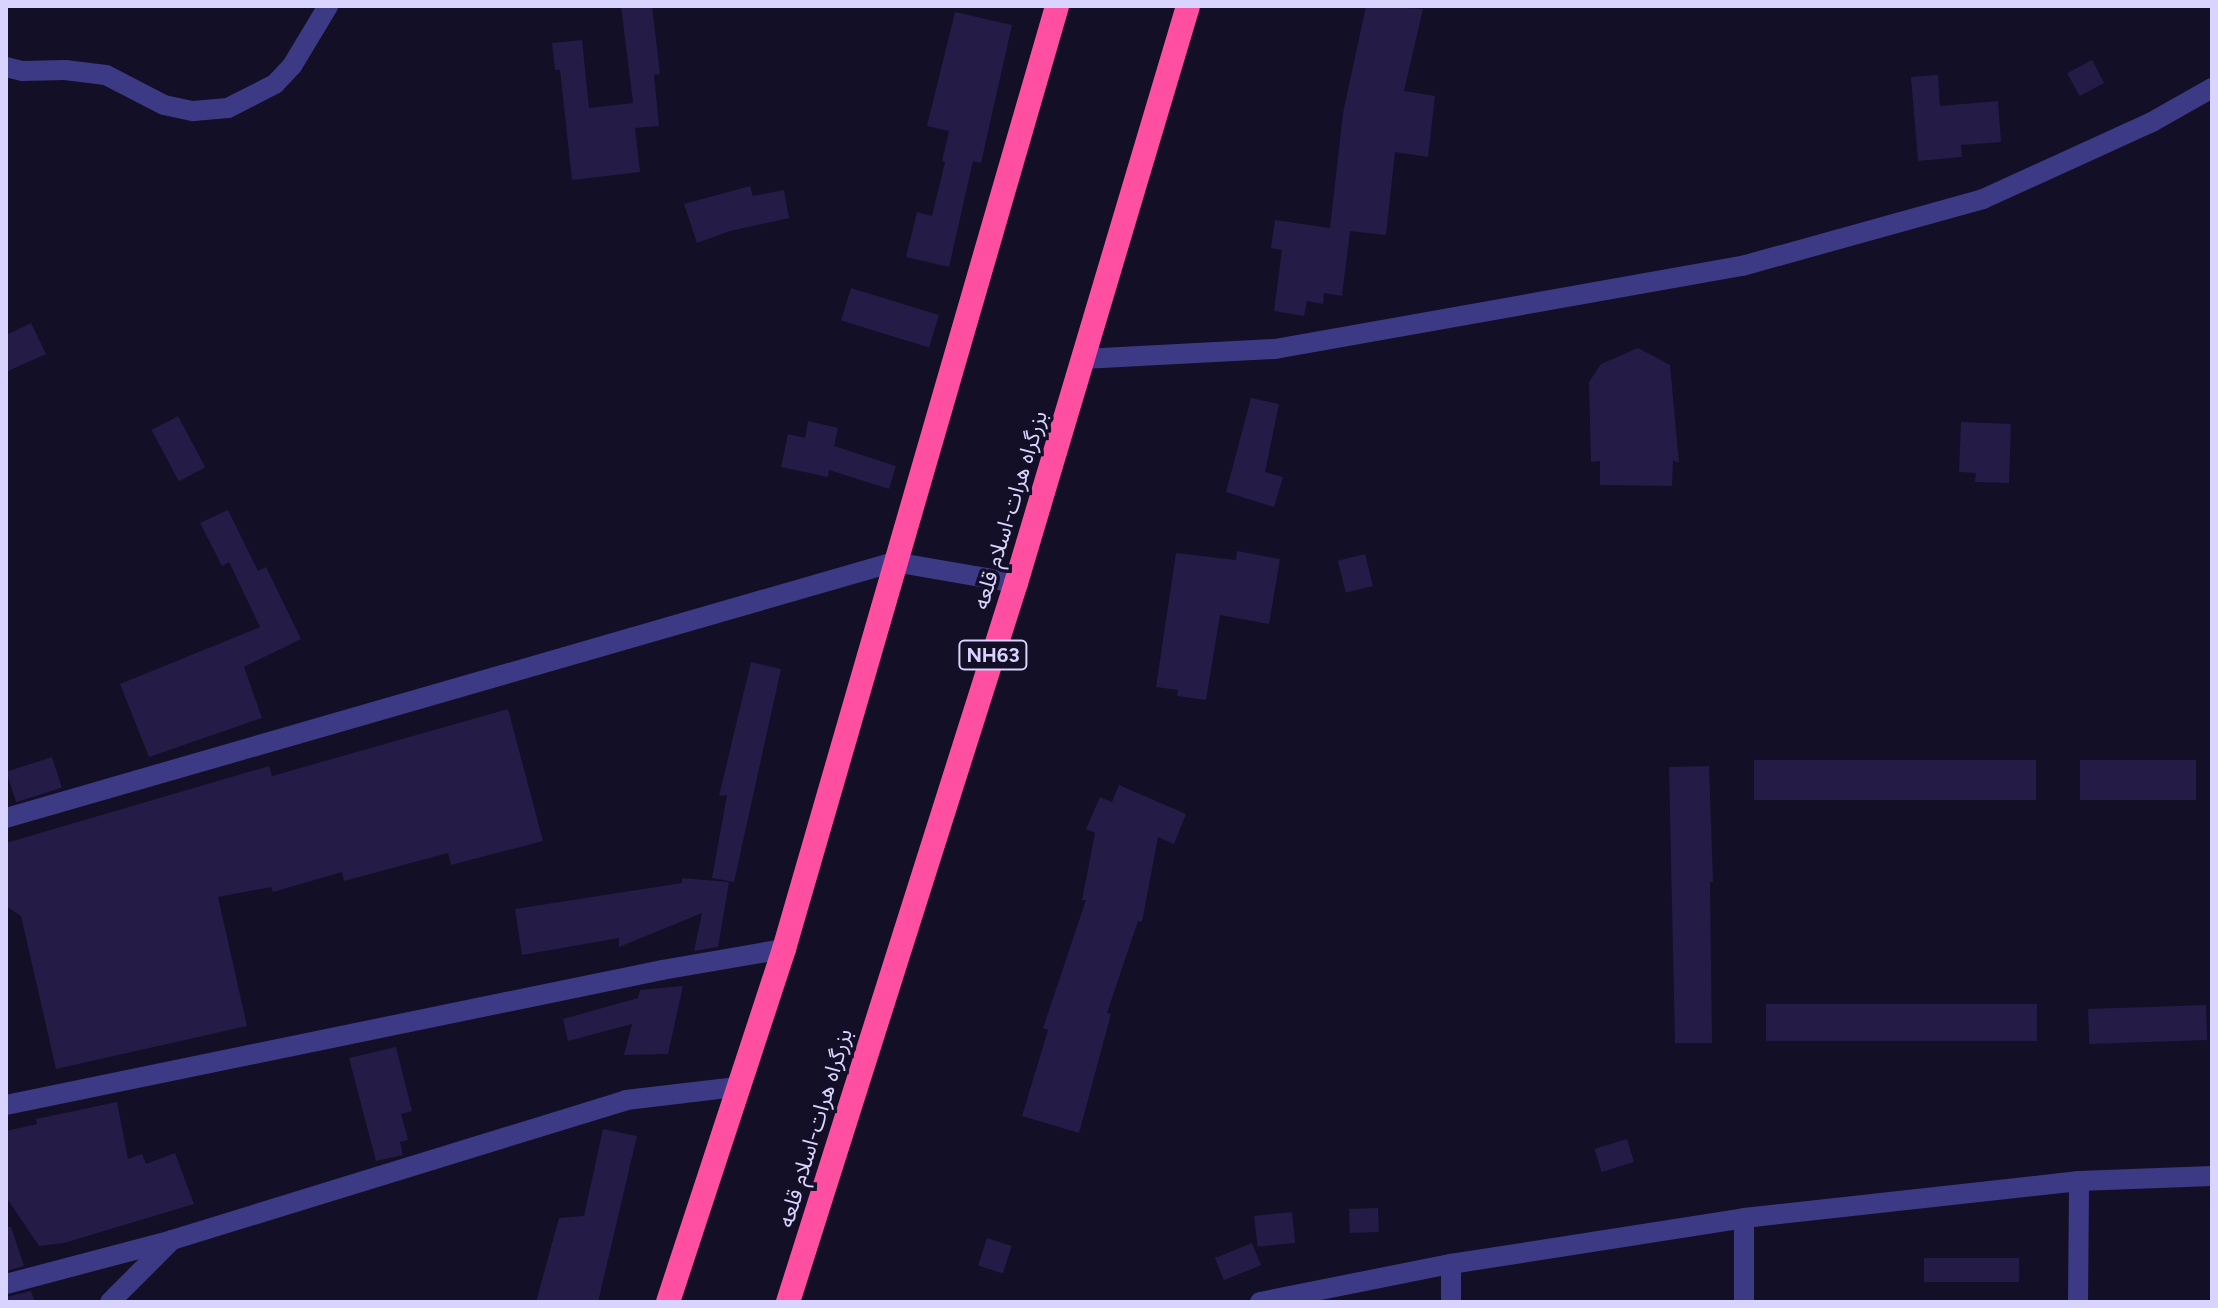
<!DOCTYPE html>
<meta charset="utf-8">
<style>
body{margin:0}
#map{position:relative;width:2218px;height:1308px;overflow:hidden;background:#130f26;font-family:Figtree,"Noto Sans Arabic",sans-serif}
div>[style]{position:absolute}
.building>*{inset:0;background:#241b47;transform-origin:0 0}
.minor>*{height:20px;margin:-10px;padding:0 10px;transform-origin:10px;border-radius:10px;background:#3d3a85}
.highway>*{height:24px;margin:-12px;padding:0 12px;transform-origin:12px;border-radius:12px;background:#ff4fa3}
span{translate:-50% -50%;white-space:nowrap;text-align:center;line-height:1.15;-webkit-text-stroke:7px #130f26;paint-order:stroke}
.shield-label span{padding:2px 6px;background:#130f26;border:2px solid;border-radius:6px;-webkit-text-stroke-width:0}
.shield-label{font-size:20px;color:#d9d4ff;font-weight:700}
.street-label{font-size:22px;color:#d9d4ff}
.frame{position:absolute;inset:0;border:8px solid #d9d4ff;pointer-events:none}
</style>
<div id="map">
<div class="building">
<i style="clip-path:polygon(621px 6px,652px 6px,660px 74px,654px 75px,659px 126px,635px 128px,640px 172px,572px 180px,560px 70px,555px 70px,552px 43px,582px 40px,589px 108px,633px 103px)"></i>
<i style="clip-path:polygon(1366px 6px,1423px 9px,1404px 91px,1435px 96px,1428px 157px,1395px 152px,1386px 235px,1350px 231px,1342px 296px,1324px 293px,1323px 304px,1307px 301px,1304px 316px,1274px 311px,1282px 250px,1271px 248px,1275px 220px,1330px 228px,1343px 113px)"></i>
<i style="clip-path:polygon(955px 12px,1012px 25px,981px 163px,973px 161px,949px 267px,906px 257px,917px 212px,932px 216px,945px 162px,942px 161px,949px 131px,927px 126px)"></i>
<i style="left:2092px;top:60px;width:26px;height:28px;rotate:62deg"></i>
<i style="clip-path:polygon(1938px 75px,1940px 106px,1998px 101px,2001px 142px,1961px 145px,1962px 157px,1918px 161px,1911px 77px)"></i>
<i style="clip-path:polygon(750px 186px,753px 196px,784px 190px,789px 218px,730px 231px,697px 243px,684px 204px)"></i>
<i style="left:851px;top:288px;width:92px;height:34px;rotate:17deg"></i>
<i style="clip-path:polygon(31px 323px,46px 354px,6px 372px,6px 335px)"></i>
<i style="clip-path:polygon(1638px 348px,1670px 365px,1679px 463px,1673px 460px,1672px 486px,1600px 485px,1600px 461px,1591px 462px,1589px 382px,1601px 364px)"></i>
<i style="clip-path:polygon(1251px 398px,1279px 404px,1265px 472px,1283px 477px,1274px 507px,1226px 492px)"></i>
<i style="left:178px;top:416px;width:58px;height:30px;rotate:62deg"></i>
<i style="clip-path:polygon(808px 421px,838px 428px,834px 446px,896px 466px,889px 489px,829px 470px,828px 477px,781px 467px,788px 434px,805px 438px)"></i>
<i style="clip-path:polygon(1961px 422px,2011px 424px,2009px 483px,1975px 482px,1976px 473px,1959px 472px)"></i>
<i style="clip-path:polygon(228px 510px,258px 571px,266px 567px,301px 639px,244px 667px,262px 718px,149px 757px,120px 684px,260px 627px,229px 562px,222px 566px,200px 523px)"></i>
<i style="clip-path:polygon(1237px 551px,1280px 559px,1269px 624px,1220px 615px,1206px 700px,1177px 696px,1178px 690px,1156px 687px,1176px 553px,1236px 560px)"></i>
<i style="left:1365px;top:554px;width:33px;height:28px;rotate:76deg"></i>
<i style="clip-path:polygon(751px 662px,781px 669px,734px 882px,712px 878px,727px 795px,719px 796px)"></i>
<i style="clip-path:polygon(508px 709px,543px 841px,451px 865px,448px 853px,344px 881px,342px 872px,273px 892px,271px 887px,218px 897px,247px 1026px,56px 1069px,21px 916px,6px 906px,6px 843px,269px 766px,272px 776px)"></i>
<i style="left:52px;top:757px;width:32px;height:48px;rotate:72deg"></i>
<i style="left:1754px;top:760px;width:282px;height:40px"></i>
<i style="left:2080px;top:760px;width:116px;height:40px"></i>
<i style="clip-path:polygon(1709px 766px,1713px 882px,1710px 882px,1712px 1043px,1675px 1043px,1669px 767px)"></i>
<i style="clip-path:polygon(1119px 785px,1186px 814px,1174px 844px,1158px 837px,1142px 922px,1138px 921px,1107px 1013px,1111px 1014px,1079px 1133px,1022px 1116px,1048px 1030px,1043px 1028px,1086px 900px,1082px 900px,1095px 833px,1086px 829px,1100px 797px,1112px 802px)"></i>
<i style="clip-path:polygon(682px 878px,729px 882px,718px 947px,694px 951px,702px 913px,619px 947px,619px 938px,522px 955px,515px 909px,682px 883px)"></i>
<i style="clip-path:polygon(683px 986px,668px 1054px,624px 1055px,632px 1024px,568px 1041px,563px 1019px,638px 998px,640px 990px)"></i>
<i style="left:2037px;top:1004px;width:37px;height:271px;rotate:90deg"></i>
<i style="left:2206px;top:1005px;width:35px;height:118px;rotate:88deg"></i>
<i style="clip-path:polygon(396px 1047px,412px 1111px,401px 1114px,408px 1140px,400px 1142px,403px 1155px,376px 1161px,349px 1058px)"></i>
<i style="clip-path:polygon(117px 1102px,128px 1159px,142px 1154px,146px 1164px,175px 1153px,194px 1204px,64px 1243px,39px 1246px,6px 1197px,6px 1131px,37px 1124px,36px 1119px)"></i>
<i style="clip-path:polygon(603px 1129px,637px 1136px,598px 1302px,536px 1302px,559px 1218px,584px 1216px)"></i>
<i style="left:1627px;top:1139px;width:24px;height:34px;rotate:73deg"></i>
<i style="left:1378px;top:1208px;width:24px;height:29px;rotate:88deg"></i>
<i style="left:1292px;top:1212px;width:31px;height:38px;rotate:84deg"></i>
<i style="clip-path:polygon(6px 1227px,11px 1227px,24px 1266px,6px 1271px)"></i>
<i style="left:987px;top:1238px;width:26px;height:29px;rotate:18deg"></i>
<i style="left:1252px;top:1243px;width:24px;height:40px;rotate:68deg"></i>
<i style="left:1924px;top:1258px;width:95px;height:24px"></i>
<i style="clip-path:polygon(31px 1291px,35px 1302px,6px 1302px,6px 1297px)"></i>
</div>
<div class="minor">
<i style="left:6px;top:67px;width:16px;rotate:14deg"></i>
<i style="left:22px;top:71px;width:43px;rotate:-1.3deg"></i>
<i style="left:65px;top:70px;width:41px;rotate:7deg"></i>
<i style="left:106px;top:75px;width:65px;rotate:27.3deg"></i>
<i style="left:164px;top:105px;width:30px;rotate:12deg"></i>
<i style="left:193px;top:111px;width:35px;rotate:-5deg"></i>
<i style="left:228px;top:108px;width:53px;rotate:-27.1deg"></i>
<i style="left:275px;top:84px;width:25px;rotate:-47deg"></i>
<i style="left:292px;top:66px;width:70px;rotate:-59deg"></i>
<i style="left:1083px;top:359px;width:192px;rotate:-3deg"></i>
<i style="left:1275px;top:349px;width:474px;rotate:-10.1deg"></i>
<i style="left:1742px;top:266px;width:250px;rotate:-15.5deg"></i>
<i style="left:1983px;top:199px;width:186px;rotate:-24.5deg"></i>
<i style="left:2152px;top:122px;width:69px;rotate:-29.5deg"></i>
<i style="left:6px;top:818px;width:924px;rotate:-16.08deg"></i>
<i style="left:894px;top:562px;width:124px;rotate:9.8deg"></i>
<i style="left:6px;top:1105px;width:670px;rotate:-11.63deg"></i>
<i style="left:662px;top:970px;width:124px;rotate:-9.8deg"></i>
<i style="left:1451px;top:1264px;width:38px;rotate:90deg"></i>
<i style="left:6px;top:1284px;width:172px;rotate:-14.8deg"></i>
<i style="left:172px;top:1240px;width:475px;rotate:-17.1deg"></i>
<i style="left:626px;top:1100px;width:112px;rotate:-6.7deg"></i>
<i style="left:110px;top:1302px;width:88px;rotate:-45deg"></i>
<i style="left:1260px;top:1302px;width:195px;rotate:-11.3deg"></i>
<i style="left:1451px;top:1264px;width:297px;rotate:-8.9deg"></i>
<i style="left:1744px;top:1218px;width:337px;rotate:-6.3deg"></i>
<i style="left:2079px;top:1181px;width:133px;rotate:-2.2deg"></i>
<i style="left:1744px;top:1302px;width:84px;rotate:-90deg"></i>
<i style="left:2078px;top:1302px;width:121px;rotate:-89.5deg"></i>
</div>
<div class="highway">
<i style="left:668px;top:1302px;width:372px;rotate:-71.8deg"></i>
<i style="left:784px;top:949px;width:982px;rotate:-73.85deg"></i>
<i style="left:788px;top:1302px;width:754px;rotate:-72.41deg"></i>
<i style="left:1016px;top:583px;width:602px;rotate:-73.4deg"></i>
</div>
<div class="shield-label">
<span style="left:993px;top:655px">NH63</span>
</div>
<div class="street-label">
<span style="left:1010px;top:510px;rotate:-73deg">بزرگراه هرات-اسلام قلعه</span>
<span style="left:815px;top:1128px;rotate:-73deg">بزرگراه هرات-اسلام قلعه</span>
</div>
<div class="frame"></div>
</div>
